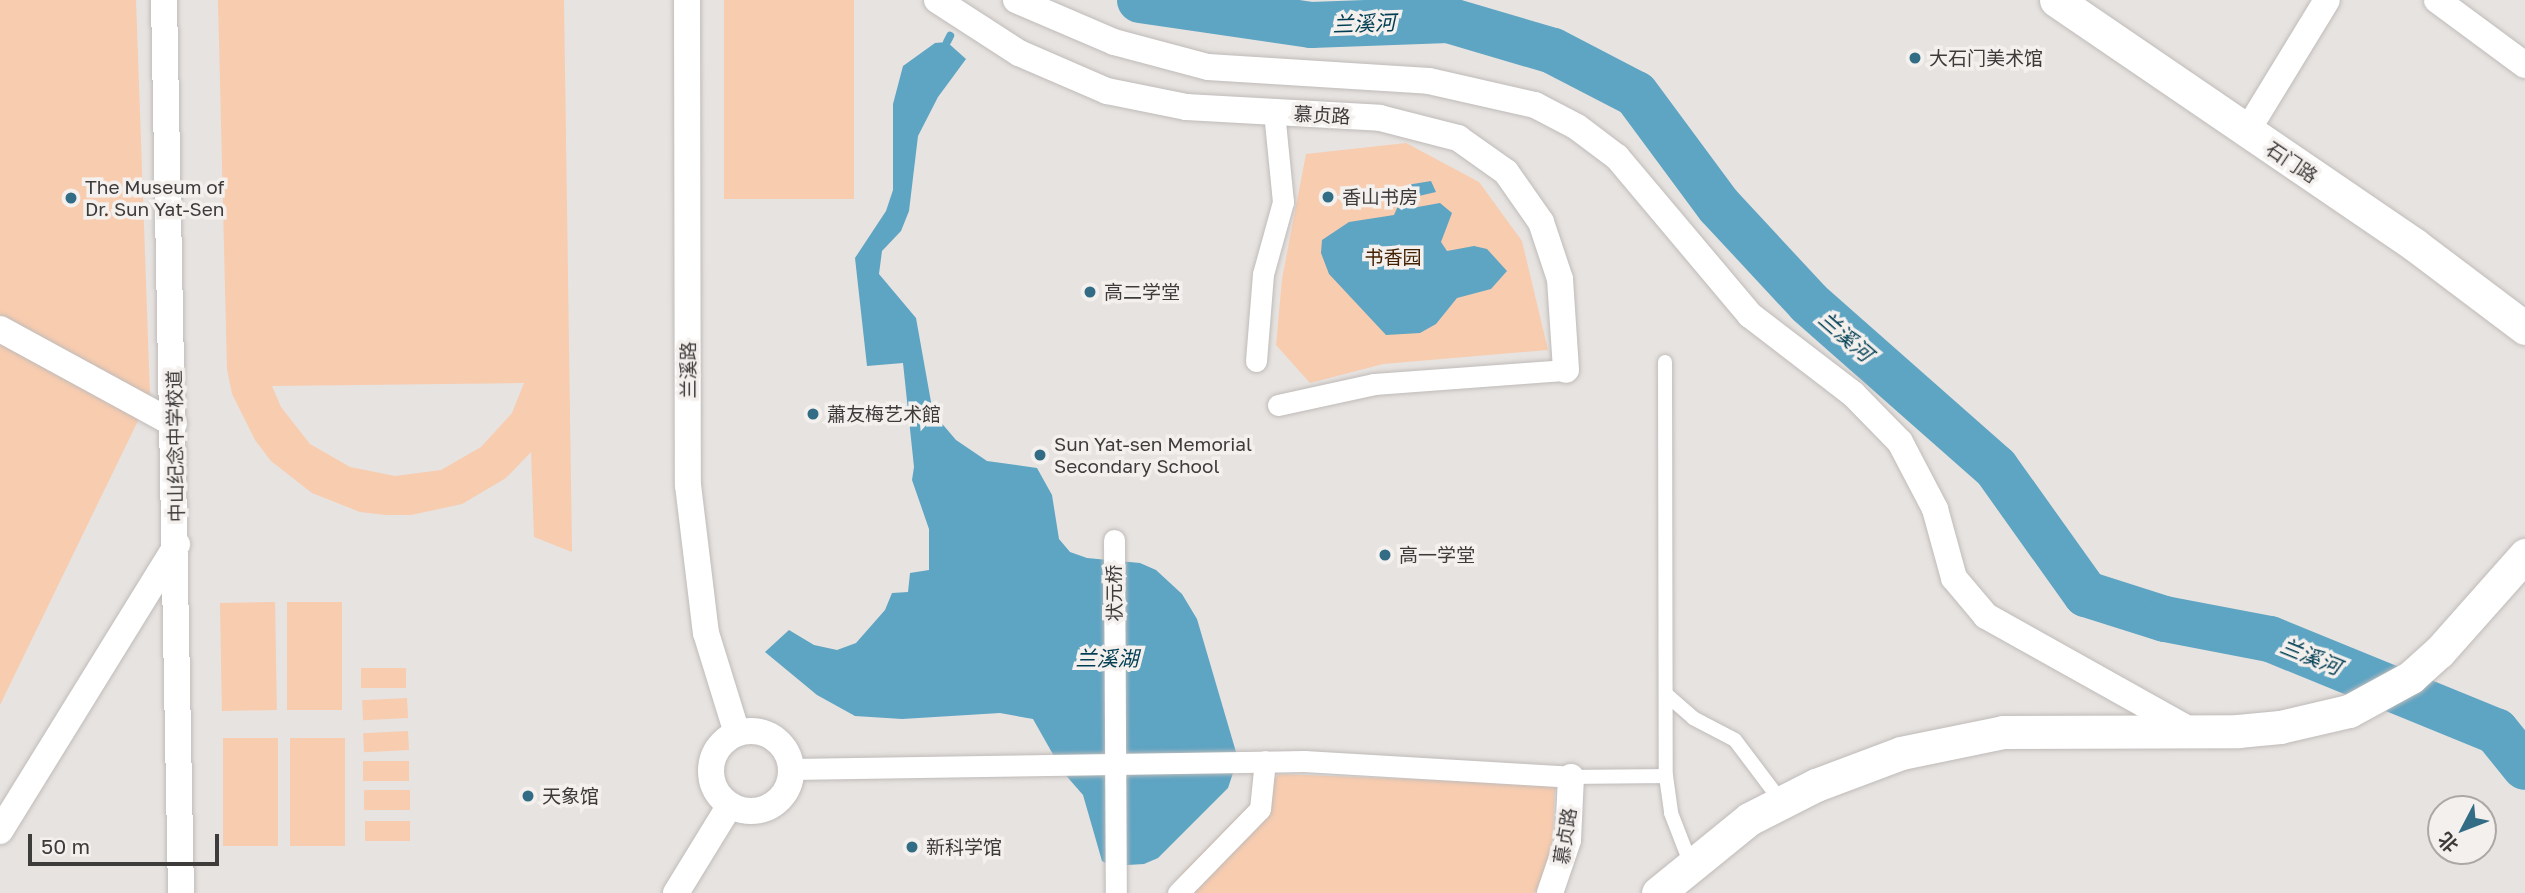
<!DOCTYPE html>
<meta charset="utf-8">
<style>
body{margin:0}
#map{position:relative;width:2525px;height:893px;overflow:hidden;background:#e7e3e0;font-family:"Golos Text","Noto Sans SC",sans-serif}
div>[style]{position:absolute}
.green>*{inset:0;background:#f8ccaf;transform-origin:0 0}
.water>*{inset:0;background:#5ea4c3}
.stream>*{height:8px;margin:-4px;padding:0 4px;transform-origin:4px;border-radius:4px;background:#5ea4c3}
.river>*{height:46px;margin:-23px;padding:0 23px;transform-origin:23px;border-radius:23px;background:#5ea4c3}
.roads{filter:drop-shadow(0 0 2px #bfbbb9) drop-shadow(0 0 2px #bfbbb9)}
.service>*{height:14px;margin:-7px;padding:0 7px;transform-origin:7px;border-radius:7px;background:#fff}
.pedestrian>*{height:21px;margin:-10.5px;padding:0 10.5px;transform-origin:10.5px;border-radius:10.5px;background:#fff}
.minor>*{height:26px;margin:-13px;padding:0 13px;transform-origin:13px;border-radius:13px;background:#fff}
.minor>.ring{margin:-13px;padding:0;box-sizing:content-box;background:none;border:26px solid #fff;border-radius:50%}
.tertiary>*{height:33px;margin:-16.5px;padding:0 16.5px;transform-origin:16.5px;border-radius:16.5px;background:#fff}
.dots>*{width:19px;height:19px;translate:-50% -50%;box-sizing:border-box;border:4px solid #f4f0ed;border-radius:50%}
span{translate:-50% -50%;white-space:nowrap;text-align:center;line-height:1.15;-webkit-text-stroke:7px #f4f0ed;paint-order:stroke}
.poi-label{font-size:19px;color:#3e3c3b}
.left{translate:0 -50%;text-align:left}
.street-label{font-size:19px;color:#3e3c3b}
.park-label{font-size:19px;color:#442002}
.water-label{font-size:21px;color:#003e54;font-style:italic}
.north{position:absolute;left:2427px;top:795px;width:70px;height:70px;box-sizing:border-box;background:#f4f0ed;border:2px solid #aba8a6;border-radius:50%;rotate:228deg;font-size:19px;font-weight:700;line-height:28px;text-align:center;color:#3e3c3b}
.north::after{content:'';display:block;margin:auto;width:24px;height:32px;background:#336c85;clip-path:polygon(50% 0,100% 100%,50% 72%,0 100%)}
.scale{position:absolute;left:28px;top:834px;width:191px;height:32px;box-sizing:border-box;border:4px solid #3e3c3b;border-top:0;padding-left:9px;font-size:21px;line-height:24px;white-space:nowrap;color:#3e3c3b;-webkit-text-stroke:5px #f4f0ed;paint-order:stroke}
</style>
<div id="map">
<div class="green">
<i style="clip-path:polygon(0 0,136px 0,150px 396px,0 705px)"></i>
<i style="clip-path:polygon(evenodd,218px 0,564px 0,572px 552px,534px 537px,531px 452px,506px 478px,462px 504px,411px 515px,386px 515px,360px 512px,312px 493px,271px 461px,255px 440px,232px 394px,227px 369px,218px 0,524px 383px,512px 413px,481px 447px,441px 470px,395px 476px,350px 467px,310px 444px,281px 407px,272px 386px,524px 383px)"></i>
<i style="left:724px;top:0;width:130px;height:199px"></i>
<i style="clip-path:polygon(1406px 143px,1479px 182px,1522px 241px,1548px 350px,1383px 364px,1310px 383px,1276px 345px,1282px 279px,1306px 154px)"></i>
<i style="left:275px;top:602px;width:108px;height:55px;rotate:89deg"></i>
<i style="left:287px;top:602px;width:55px;height:108px"></i>
<i style="left:361px;top:668px;width:45px;height:20px"></i>
<i style="left:407px;top:698px;width:20px;height:45px;rotate:87deg"></i>
<i style="left:408px;top:731px;width:19px;height:45px;rotate:87deg"></i>
<i style="left:223px;top:738px;width:55px;height:108px"></i>
<i style="left:290px;top:738px;width:55px;height:108px"></i>
<i style="left:409px;top:761px;width:20px;height:46px;rotate:90deg"></i>
<i style="clip-path:polygon(1279px 774px,1555px 785px,1551px 874px,1534px 893px,1185px 893px,1181px 874px)"></i>
<i style="left:410px;top:790px;width:20px;height:46px;rotate:90deg"></i>
<i style="left:365px;top:821px;width:45px;height:20px"></i>
</div>
<div class="water">
<i style="clip-path:polygon(947px 42px,966px 59px,938px 97px,918px 136px,909px 211px,901px 231px,882px 251px,879px 274px,916px 318px,933px 413px,956px 440px,987px 461px,1037px 468px,1052px 495px,1059px 539px,1070px 552px,1087px 558px,1140px 563px,1156px 570px,1182px 594px,1197px 619px,1236px 752px,1234px 770px,1228px 788px,1158px 858px,1144px 864px,1111px 866px,1102px 861px,1083px 795px,1063px 772px,1033px 719px,1000px 713px,902px 719px,855px 716px,817px 695px,765px 652px,789px 630px,814px 645px,837px 650px,856px 643px,885px 610px,892px 593px,908px 592px,910px 573px,929px 570px,929px 529px,912px 480px,914px 467px,903px 363px,867px 366px,855px 258px,886px 211px,893px 190px,893px 104px,903px 66px,935px 43px)"></i>
<i style="clip-path:polygon(1431px 181px,1436px 192px,1410px 198px,1412px 208px,1440px 203px,1452px 213px,1441px 242px,1447px 251px,1474px 246px,1487px 249px,1507px 271px,1491px 289px,1457px 298px,1436px 324px,1420px 333px,1386px 335px,1329px 274px,1321px 253px,1322px 240px,1349px 222px,1394px 215px,1407px 185px)"></i>
</div>
<div class="stream">
<i style="left:947px;top:42px;width:7px;rotate:-63deg"></i>
</div>
<div class="river">
<i style="left:1140px;top:0;width:173px;rotate:8.3deg"></i>
<i style="left:1311px;top:25px;width:137px;rotate:-2.1deg"></i>
<i style="left:1448px;top:20px;width:109px;rotate:16.4deg"></i>
<i style="left:1553px;top:51px;width:93px;rotate:27.4deg"></i>
<i style="left:1636px;top:94px;width:139px;rotate:53.5deg"></i>
<i style="left:1719px;top:206px;width:132px;rotate:47.1deg"></i>
<i style="left:1809px;top:303px;width:249px;rotate:41.4deg"></i>
<i style="left:1996px;top:468px;width:155px;rotate:54.5deg"></i>
<i style="left:2086px;top:594px;width:83px;rotate:17.6deg"></i>
<i style="left:2165px;top:619px;width:107px;rotate:10.8deg"></i>
<i style="left:2270px;top:639px;width:244px;rotate:22.2deg"></i>
<i style="left:2496px;top:731px;width:46px;rotate:51.1deg"></i>
</div>
<div class="roads">
<div class="service">
<i style="left:1665px;top:362px;width:414px;rotate:89.9deg"></i>
<i style="left:1666px;top:776px;width:37px;rotate:82deg"></i>
<i style="left:1671px;top:813px;width:53px;rotate:68.8deg"></i>
<i style="left:1667px;top:695px;width:35px;rotate:41deg"></i>
<i style="left:1693px;top:718px;width:47px;rotate:27.6deg"></i>
<i style="left:1735px;top:740px;width:76px;rotate:53deg"></i>
<i style="left:1571px;top:777px;width:95px;rotate:-0.6deg"></i>
</div>
<div class="pedestrian">
<i style="left:1256px;top:361px;width:87px;rotate:-85.4deg"></i>
<i style="left:1263px;top:274px;width:75px;rotate:-74.5deg"></i>
<i style="left:1283px;top:202px;width:90px;rotate:-95.7deg"></i>
<i style="left:1278px;top:405px;width:98px;rotate:-12.3deg"></i>
<i style="left:1374px;top:384px;width:193px;rotate:-4.2deg"></i>
<i style="left:1114px;top:540px;width:353px;rotate:89.7deg"></i>
<i style="left:791px;top:769px;width:513px;rotate:-0.89deg"></i>
<i style="left:1304px;top:761px;width:267px;rotate:3.4deg"></i>
<i style="left:1178px;top:893px;width:117px;rotate:-45.7deg"></i>
<i style="left:1260px;top:809px;width:48px;rotate:-84.1deg"></i>
</div>
<div class="minor">
<i style="left:164px;top:0;width:893px;rotate:88.91deg"></i>
<i style="left:687px;top:0;width:485px;rotate:89.9deg"></i>
<i style="left:688px;top:485px;width:149px;rotate:83.1deg"></i>
<i style="left:706px;top:633px;width:105px;rotate:72.8deg"></i>
<i style="left:937px;top:0;width:98px;rotate:32.9deg"></i>
<i style="left:1019px;top:53px;width:96px;rotate:23.4deg"></i>
<i style="left:1107px;top:91px;width:81px;rotate:11.4deg"></i>
<i style="left:1186px;top:107px;width:194px;rotate:3.2deg"></i>
<i style="left:1380px;top:118px;width:81px;rotate:14.4deg"></i>
<i style="left:1458px;top:138px;width:59px;rotate:35.3deg"></i>
<i style="left:1506px;top:172px;width:61px;rotate:55deg"></i>
<i style="left:1541px;top:222px;width:60px;rotate:71.6deg"></i>
<i style="left:1560px;top:279px;width:91px;rotate:86.2deg"></i>
<i style="left:1016px;top:0;width:107px;rotate:23.2deg"></i>
<i style="left:1114px;top:42px;width:97px;rotate:14.9deg"></i>
<i style="left:1208px;top:67px;width:221px;rotate:3.6deg"></i>
<i style="left:1429px;top:81px;width:109px;rotate:12.8deg"></i>
<i style="left:1535px;top:105px;width:47px;rotate:27.6deg"></i>
<i style="left:1577px;top:127px;width:50px;rotate:36.9deg"></i>
<i style="left:1617px;top:157px;width:207px;rotate:49.9deg"></i>
<i style="left:1750px;top:315px;width:130px;rotate:37.5deg"></i>
<i style="left:1853px;top:394px;width:67px;rotate:45.6deg"></i>
<i style="left:1900px;top:442px;width:76px;rotate:62.4deg"></i>
<i style="left:1935px;top:509px;width:72px;rotate:74.6deg"></i>
<i style="left:1954px;top:578px;width:50px;rotate:49.9deg"></i>
<i style="left:1986px;top:616px;width:236px;rotate:29.2deg"></i>
<i style="left:2437px;top:0;width:109px;rotate:36.5deg"></i>
<i style="left:2247px;top:131px;width:153px;rotate:-58.6deg"></i>
<i style="left:0;top:329px;width:198px;rotate:28.6deg"></i>
<i class="ring" style="left:711px;top:731px;width:54px;height:54px"></i>
<i style="left:0;top:831px;width:337px;rotate:-58.3deg"></i>
<i style="left:676px;top:893px;width:103px;rotate:-58.5deg"></i>
<i style="left:1550px;top:893px;width:56px;rotate:-71.2deg"></i>
<i style="left:1568px;top:840px;width:63px;rotate:-87.3deg"></i>
</div>
<div class="tertiary">
<i style="left:2056px;top:0;width:435px;rotate:34.3deg"></i>
<i style="left:2415px;top:245px;width:138px;rotate:37deg"></i>
<i style="left:1658px;top:893px;width:117px;rotate:-39.1deg"></i>
<i style="left:1749px;top:819px;width:75px;rotate:-26.9deg"></i>
<i style="left:1816px;top:785px;width:91px;rotate:-20.6deg"></i>
<i style="left:1901px;top:753px;width:104px;rotate:-11.6deg"></i>
<i style="left:2003px;top:732px;width:235px;rotate:-0.2deg"></i>
<i style="left:2238px;top:731px;width:42px;rotate:-5.4deg"></i>
<i style="left:2280px;top:727px;width:71px;rotate:-13.1deg"></i>
<i style="left:2349px;top:711px;width:71px;rotate:-28.7deg"></i>
<i style="left:2411px;top:677px;width:38px;rotate:-42deg"></i>
<i style="left:2439px;top:652px;width:130px;rotate:-48.4deg"></i>
</div>
</div>
<div class="dots">
<i style="left:1915px;top:58px;background:#336c85"></i>
<i style="left:1328px;top:197px;background:#336c85"></i>
<i style="left:71px;top:198px;background:#336c85"></i>
<i style="left:1090px;top:292px;background:#336c85"></i>
<i style="left:813px;top:414px;background:#336c85"></i>
<i style="left:1040px;top:455px;background:#336c85"></i>
<i style="left:1385px;top:555px;background:#336c85"></i>
<i style="left:528px;top:796px;background:#336c85"></i>
<i style="left:912px;top:847px;background:#336c85"></i>
</div>
<div class="poi-label">
<span class="left" style="left:1929px;top:58px">大石门美术馆</span>
<span class="left" style="left:85px;top:198px">The Museum of<br>Dr. Sun Yat-Sen</span>
<span class="left" style="left:1342px;top:197px">香山书房</span>
<span class="left" style="left:1104px;top:292px">高二学堂</span>
<span class="left" style="left:827px;top:414px">蕭友梅艺术館</span>
<span class="left" style="left:1054px;top:455px">Sun Yat-sen Memorial<br>Secondary School</span>
<span class="left" style="left:1399px;top:555px">高一学堂</span>
<span class="left" style="left:542px;top:796px">天象馆</span>
<span class="left" style="left:926px;top:847px">新科学馆</span>
</div>
<div class="street-label">
<span style="left:1322px;top:115px;rotate:3deg">慕贞路</span>
<span style="left:2292px;top:162px;rotate:34deg">石门路</span>
<span style="left:688px;top:370px;rotate:-90deg">兰溪路</span>
<span style="left:175px;top:446px;rotate:-91deg">中山纪念中学校道</span>
<span style="left:1114px;top:593px;rotate:-90deg">状元桥</span>
<span style="left:1565px;top:836px;rotate:-81deg">慕贞路</span>
</div>
<div class="park-label">
<span style="left:1393px;top:257px">书香园</span>
</div>
<div class="water-label">
<span style="left:1364px;top:23px;rotate:-2deg">兰溪河</span>
<span style="left:1846px;top:336px;rotate:41deg">兰溪河</span>
<span style="left:2311px;top:656px;rotate:22deg">兰溪河</span>
<span style="left:1107px;top:658px">兰溪湖</span>
</div>
<div class="north">北</div>
<div class="scale">50 m</div>
</div>
